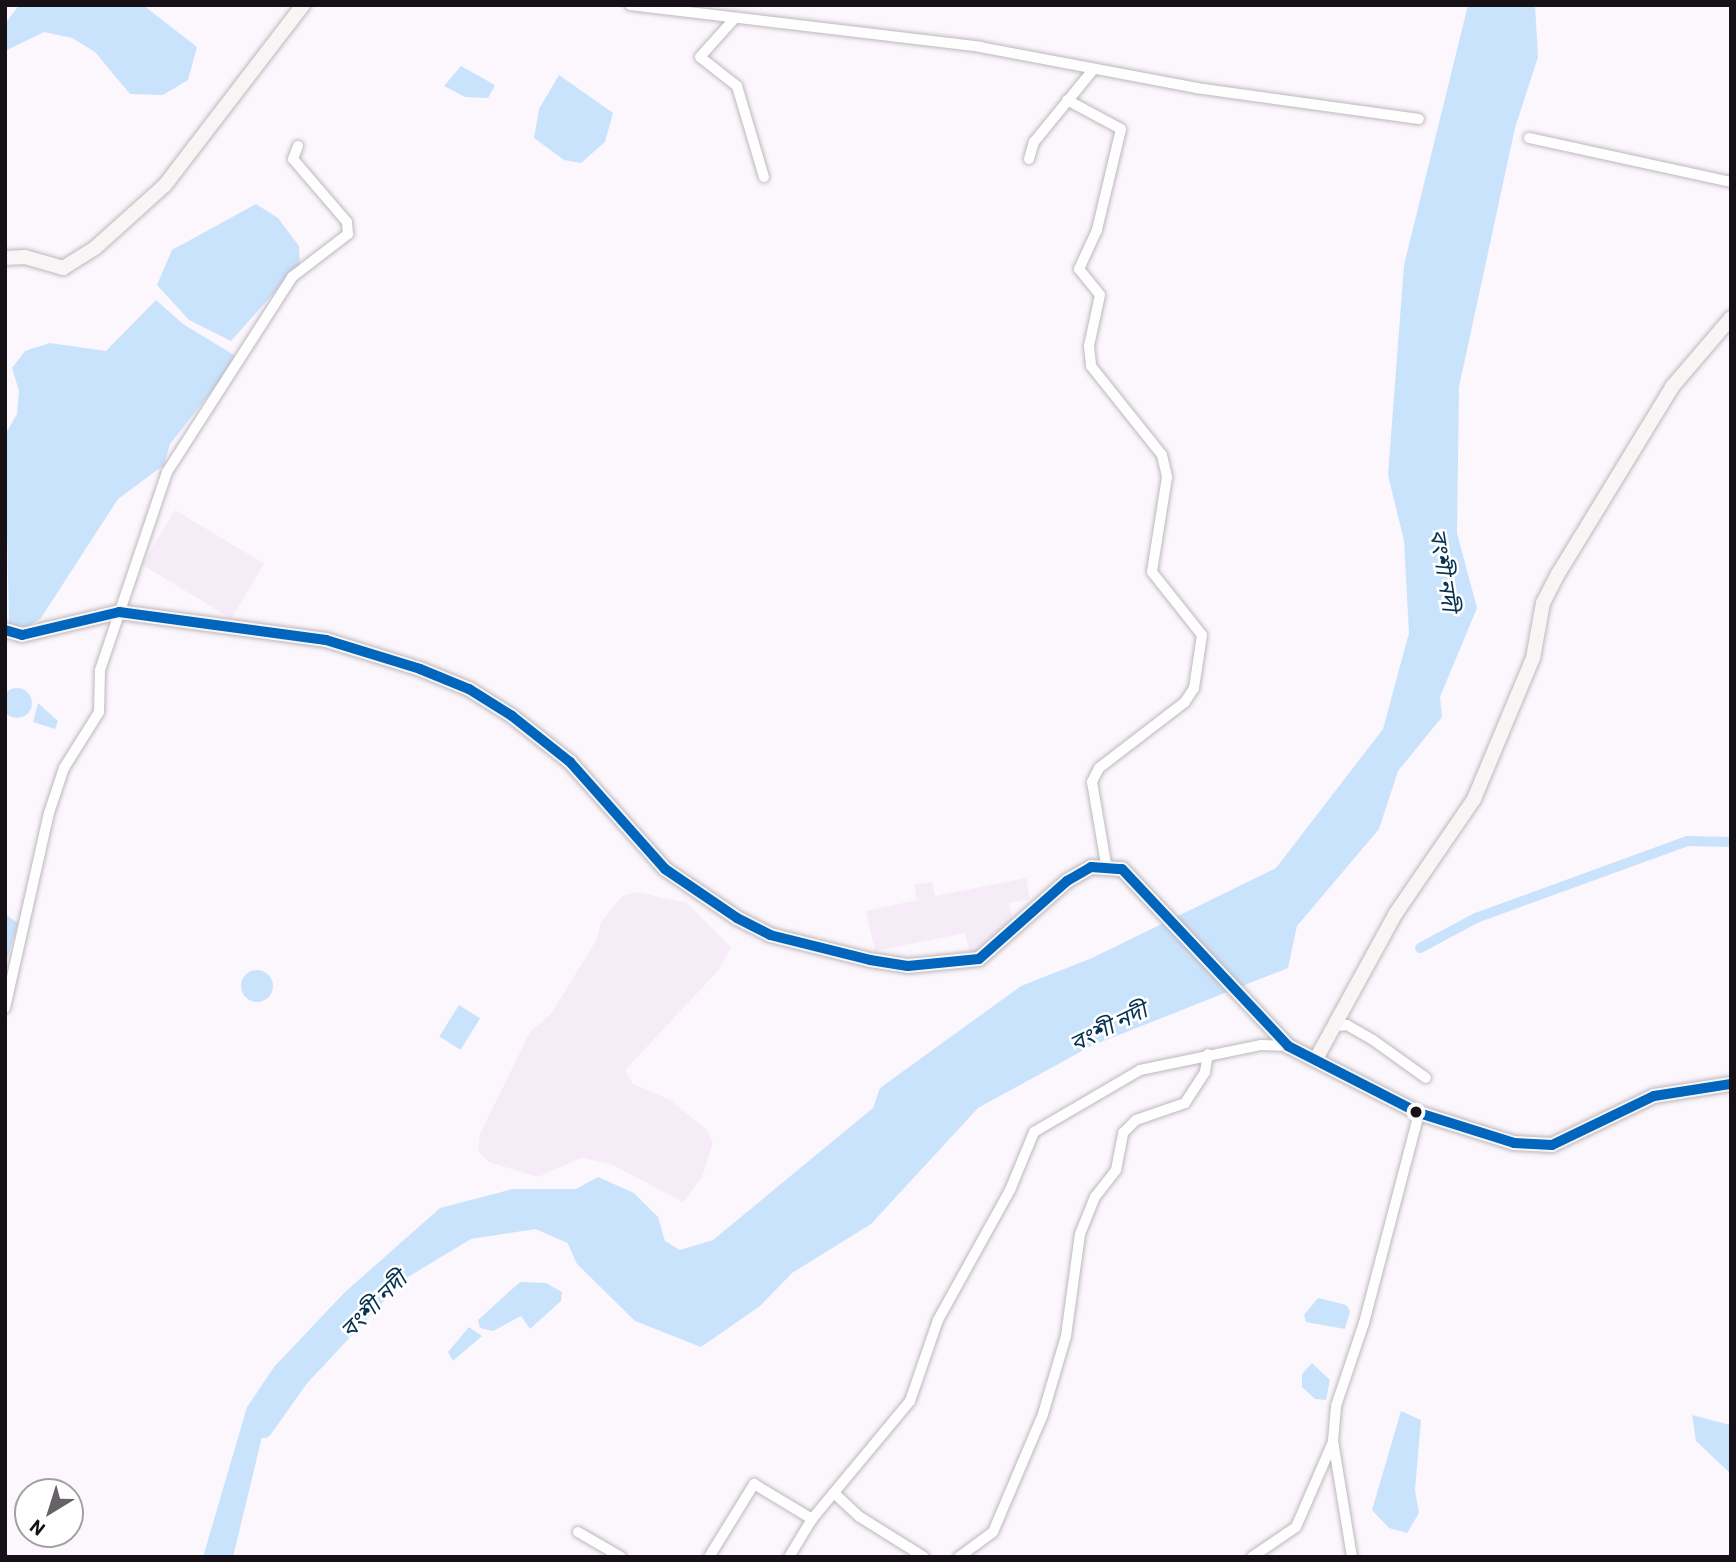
<!DOCTYPE html>
<meta charset="utf-8">
<style>
body{margin:0}
#map{position:relative;width:1736px;height:1562px;overflow:hidden;background:#fcf7fc;font-family:Barlow,"Noto Sans Bengali",sans-serif}
div>[style]{position:absolute}
.built>*{inset:0;background:#f6ecf8;transform-origin:0 0}
.water>*{inset:0;background:#cae3fd;transform-origin:0 0}
.round{border-radius:50%}
.canal>*{height:10px;margin:-5px;padding:0 5px;transform-origin:5px;border-radius:5px;background:#cae3fd}
.river>*{height:16px;margin:-8px;padding:0 8px;transform-origin:8px;border-radius:8px;background:#cae3fd}
.roads{filter:drop-shadow(0 0 2px #bcb8bd) drop-shadow(0 0 2px #bcb8bd)}
.street>*{height:10px;margin:-5px;padding:0 5px;transform-origin:5px;border-radius:5px;background:#fffeff}
.secondary>*{height:14px;margin:-7px;padding:0 7px;transform-origin:7px;border-radius:7px;background:#f9f5f4}
.bus-1>*{height:10px;margin:-5px;padding:0 5px;transform-origin:5px;border-radius:5px;background:#0065bd}
.dots>*{width:19px;height:19px;translate:-50% -50%;box-sizing:border-box;border:4px solid #fff;border-radius:50%}
span{translate:-50% -50%;white-space:nowrap;text-align:center;line-height:1.15;-webkit-text-stroke:5px #fff;paint-order:stroke}
.water-label{font-size:23px;color:#063252;font-style:italic}
.frame{position:absolute;inset:0;border:7px solid #161117;pointer-events:none}
.north{position:absolute;left:14px;top:1478px;width:70px;height:70px;box-sizing:border-box;background:#fff;border:2px solid #a2a0a2;border-radius:50%;rotate:218deg;font-size:19px;font-weight:700;line-height:28px;text-align:center;color:#161117}
.north::after{content:'';display:block;margin:auto;width:24px;height:32px;background:#666267;clip-path:polygon(50% 0,100% 100%,50% 72%,0 100%)}
</style>
<div id="map">
<div class="built">
<i style="left:175px;top:510px;width:104px;height:64px;rotate:31deg"></i>
<i style="clip-path:polygon(1026px 878px,1030px 899px,1009px 903px,1014px 926px,978px 953px,970px 954px,965px 933px,875px 951px,866px 911px,917px 900px,914px 885px,932px 882px,935px 896px)"></i>
<i style="clip-path:polygon(636px 892px,687px 903px,731px 947px,718px 971px,625px 1070px,633px 1084px,670px 1100px,706px 1129px,713px 1142px,702px 1177px,683px 1202px,611px 1164px,581px 1158px,538px 1177px,489px 1162px,478px 1151px,480px 1134px,530px 1032px,551px 1014px,597px 939px,601px 922px,622px 896px)"></i>
</div>
<div class="water">
<i style="clip-path:polygon(19px 5px,143px 5px,197px 47px,188px 80px,163px 95px,130px 94px,95px 52px,72px 38px,44px 32px,5px 51px,5px 24px)"></i>
<i style="clip-path:polygon(1468px 5px,1535px 5px,1538px 57px,1515px 128px,1459px 387px,1457px 533px,1477px 608px,1440px 697px,1442px 717px,1398px 771px,1379px 829px,1297px 926px,1288px 968px,1091px 1046px,978px 1108px,871px 1224px,792px 1273px,760px 1306px,701px 1347px,635px 1321px,577px 1264px,562px 1231px,516px 1222px,458px 1229px,391px 1277px,288px 1390px,262px 1437px,233px 1557px,203px 1557px,247px 1407px,274px 1367px,344px 1293px,440px 1208px,513px 1189px,576px 1189px,598px 1177px,634px 1193px,658px 1217px,665px 1241px,680px 1250px,713px 1240px,873px 1108px,880px 1088px,1021px 986px,1092px 958px,1276px 868px,1383px 729px,1409px 633px,1404px 541px,1388px 475px,1404px 265px)"></i>
<i style="clip-path:polygon(461px 66px,495px 85px,488px 98px,465px 97px,444px 86px)"></i>
<i style="clip-path:polygon(559px 75px,613px 113px,605px 142px,581px 163px,564px 160px,534px 138px,539px 109px)"></i>
<i style="clip-path:polygon(256px 204px,278px 218px,299px 246px,300px 264px,231px 341px,189px 320px,157px 285px,172px 250px)"></i>
<i style="clip-path:polygon(156px 300px,183px 324px,234px 355px,233px 364px,170px 444px,164px 465px,118px 499px,41px 618px,27px 627px,9px 626px,5px 435px,17px 414px,19px 391px,12px 368px,25px 351px,50px 343px,106px 351px)"></i>
<i class="round" style="left:2px;top:688px;width:30px;height:30px"></i>
<i style="clip-path:polygon(38px 703px,58px 721px,55px 729px,33px 722px)"></i>
<i style="clip-path:polygon(5px 914px,18px 923px,5px 966px)"></i>
<i class="round" style="left:241px;top:970px;width:32px;height:32px"></i>
<i style="left:459px;top:1005px;width:25px;height:37px;rotate:32deg"></i>
<i style="clip-path:polygon(520px 1282px,546px 1283px,562px 1292px,561px 1301px,530px 1329px,521px 1316px,493px 1331px,480px 1328px,478px 1320px)"></i>
<i style="clip-path:polygon(1318px 1298px,1346px 1305px,1350px 1311px,1345px 1329px,1306px 1322px,1304px 1315px)"></i>
<i style="clip-path:polygon(469px 1327px,482px 1336px,453px 1361px,448px 1352px)"></i>
<i style="clip-path:polygon(1312px 1363px,1330px 1380px,1326px 1400px,1315px 1399px,1302px 1387px,1302px 1374px)"></i>
<i style="clip-path:polygon(1401px 1411px,1421px 1420px,1415px 1490px,1419px 1513px,1407px 1533px,1389px 1528px,1372px 1510px)"></i>
<i style="clip-path:polygon(1692px 1415px,1730px 1425px,1731px 1474px,1696px 1441px)"></i>
</div>
<div class="canal">
<i style="left:1420px;top:948px;width:64px;rotate:-28.2deg"></i>
<i style="left:1476px;top:918px;width:225px;rotate:-20deg"></i>
<i style="left:1687px;top:841px;width:44px;rotate:1.3deg"></i>
</div>
<div class="river">
<i style="left:264px;top:1430px;width:64px;rotate:-54.6deg"></i>
<i style="left:301px;top:1378px;width:144px;rotate:-47deg"></i>
<i style="left:399px;top:1273px;width:82px;rotate:-31deg"></i>
<i style="left:469px;top:1231px;width:69px;rotate:-8.4deg"></i>
<i style="left:537px;top:1221px;width:50px;rotate:23.5deg"></i>
</div>
<div class="roads">
<div class="street">
<i style="left:630px;top:5px;width:353px;rotate:6.8deg"></i>
<i style="left:980px;top:47px;width:220px;rotate:10.7deg"></i>
<i style="left:1196px;top:88px;width:225px;rotate:7.9deg"></i>
<i style="left:735px;top:18px;width:52px;rotate:131.9deg"></i>
<i style="left:700px;top:57px;width:47px;rotate:38.1deg"></i>
<i style="left:737px;top:86px;width:95px;rotate:73.5deg"></i>
<i style="left:1067px;top:100px;width:61px;rotate:28.2deg"></i>
<i style="left:1121px;top:129px;width:104px;rotate:103.4deg"></i>
<i style="left:1097px;top:230px;width:43px;rotate:114.8deg"></i>
<i style="left:1079px;top:269px;width:33px;rotate:51deg"></i>
<i style="left:1100px;top:295px;width:52px;rotate:102.2deg"></i>
<i style="left:1089px;top:346px;width:20px;rotate:84deg"></i>
<i style="left:1091px;top:366px;width:114px;rotate:51.4deg"></i>
<i style="left:1162px;top:455px;width:23px;rotate:77deg"></i>
<i style="left:1167px;top:477px;width:96px;rotate:99deg"></i>
<i style="left:1152px;top:572px;width:80px;rotate:51.6deg"></i>
<i style="left:1202px;top:635px;width:54px;rotate:98.6deg"></i>
<i style="left:1194px;top:688px;width:17px;rotate:123deg"></i>
<i style="left:1185px;top:702px;width:108px;rotate:142.5deg"></i>
<i style="left:1099px;top:768px;width:16px;rotate:117deg"></i>
<i style="left:1092px;top:782px;width:83px;rotate:80.3deg"></i>
<i style="left:1529px;top:138px;width:207px;rotate:12.3deg"></i>
<i style="left:1029px;top:159px;width:18px;rotate:-74deg"></i>
<i style="left:1034px;top:142px;width:93px;rotate:-50.7deg"></i>
<i style="left:5px;top:1008px;width:200px;rotate:-77.3deg"></i>
<i style="left:49px;top:813px;width:47px;rotate:-71.6deg"></i>
<i style="left:64px;top:768px;width:66px;rotate:-58deg"></i>
<i style="left:99px;top:712px;width:42px;rotate:-88.6deg"></i>
<i style="left:100px;top:670px;width:209px;rotate:-71.3deg"></i>
<i style="left:167px;top:472px;width:232px;rotate:-57.3deg"></i>
<i style="left:292px;top:277px;width:71px;rotate:-37.5deg"></i>
<i style="left:348px;top:234px;width:12px;rotate:-95deg"></i>
<i style="left:347px;top:222px;width:83px;rotate:-130.6deg"></i>
<i style="left:293px;top:159px;width:14px;rotate:-69deg"></i>
<i style="left:1337px;top:1026px;width:10px;rotate:-6deg"></i>
<i style="left:1347px;top:1025px;width:30px;rotate:30deg"></i>
<i style="left:1373px;top:1040px;width:65px;rotate:35.6deg"></i>
<i style="left:834px;top:1493px;width:35px;rotate:43deg"></i>
<i style="left:860px;top:1517px;width:75px;rotate:32deg"></i>
<i style="left:578px;top:1532px;width:50px;rotate:30.2deg"></i>
<i style="left:709px;top:1557px;width:86px;rotate:-58.3deg"></i>
<i style="left:754px;top:1484px;width:68px;rotate:31.1deg"></i>
<i style="left:789px;top:1557px;width:44px;rotate:-58.8deg"></i>
<i style="left:812px;top:1519px;width:153px;rotate:-50.3deg"></i>
<i style="left:910px;top:1401px;width:86px;rotate:-70.9deg"></i>
<i style="left:938px;top:1320px;width:149px;rotate:-61deg"></i>
<i style="left:1010px;top:1190px;width:63px;rotate:-67.5deg"></i>
<i style="left:1034px;top:1132px;width:123px;rotate:-30.3deg"></i>
<i style="left:1140px;top:1070px;width:124px;rotate:-11.7deg"></i>
<i style="left:1261px;top:1045px;width:27px;rotate:2deg"></i>
<i style="left:959px;top:1557px;width:42px;rotate:-36.3deg"></i>
<i style="left:993px;top:1532px;width:128px;rotate:-67deg"></i>
<i style="left:1043px;top:1414px;width:81px;rotate:-73.6deg"></i>
<i style="left:1066px;top:1336px;width:103px;rotate:-82.2deg"></i>
<i style="left:1080px;top:1234px;width:40px;rotate:-68deg"></i>
<i style="left:1095px;top:1197px;width:34px;rotate:-52deg"></i>
<i style="left:1116px;top:1170px;width:38px;rotate:-79deg"></i>
<i style="left:1123px;top:1133px;width:18px;rotate:-45deg"></i>
<i style="left:1136px;top:1120px;width:52px;rotate:-19.1deg"></i>
<i style="left:1185px;top:1103px;width:37px;rotate:-57deg"></i>
<i style="left:1205px;top:1072px;width:18px;rotate:-81deg"></i>
<i style="left:1252px;top:1557px;width:53px;rotate:-34.3deg"></i>
<i style="left:1296px;top:1527px;width:93px;rotate:-66.5deg"></i>
<i style="left:1352px;top:1557px;width:118px;rotate:-99.3deg"></i>
<i style="left:1333px;top:1441px;width:35px;rotate:-85deg"></i>
<i style="left:1336px;top:1406px;width:88px;rotate:-71.4deg"></i>
<i style="left:1364px;top:1323px;width:217px;rotate:-75.3deg"></i>
</div>
<div class="secondary">
<i style="left:5px;top:258px;width:20px;rotate:-3deg"></i>
<i style="left:25px;top:257px;width:40px;rotate:16deg"></i>
<i style="left:63px;top:268px;width:38px;rotate:-32deg"></i>
<i style="left:95px;top:248px;width:94px;rotate:-42deg"></i>
<i style="left:165px;top:185px;width:227px;rotate:-52.5deg"></i>
<i style="left:5px;top:630px;width:18px;rotate:16deg"></i>
<i style="left:22px;top:635px;width:100px;rotate:-13.3deg"></i>
<i style="left:119px;top:612px;width:209px;rotate:7.7deg"></i>
<i style="left:326px;top:640px;width:98px;rotate:17.1deg"></i>
<i style="left:420px;top:669px;width:53px;rotate:22.2deg"></i>
<i style="left:469px;top:689px;width:51px;rotate:32.1deg"></i>
<i style="left:512px;top:716px;width:74px;rotate:38.4deg"></i>
<i style="left:570px;top:762px;width:143px;rotate:48.4deg"></i>
<i style="left:665px;top:869px;width:87px;rotate:34.2deg"></i>
<i style="left:737px;top:918px;width:37px;rotate:27deg"></i>
<i style="left:770px;top:935px;width:103px;rotate:14deg"></i>
<i style="left:870px;top:960px;width:38px;rotate:9deg"></i>
<i style="left:908px;top:966px;width:71px;rotate:-5.6deg"></i>
<i style="left:979px;top:959px;width:118px;rotate:-41.6deg"></i>
<i style="left:1067px;top:881px;width:28px;rotate:-30deg"></i>
<i style="left:1091px;top:867px;width:31px;rotate:4deg"></i>
<i style="left:1122px;top:869px;width:243px;rotate:46.8deg"></i>
<i style="left:1288px;top:1046px;width:147px;rotate:27.1deg"></i>
<i style="left:1419px;top:1113px;width:100px;rotate:17.5deg"></i>
<i style="left:1514px;top:1143px;width:38px;rotate:3deg"></i>
<i style="left:1552px;top:1145px;width:113px;rotate:-25.7deg"></i>
<i style="left:1654px;top:1096px;width:78px;rotate:-8.9deg"></i>
<i style="left:1316px;top:1059px;width:166px;rotate:-61.3deg"></i>
<i style="left:1396px;top:913px;width:138px;rotate:-55.6deg"></i>
<i style="left:1474px;top:799px;width:153px;rotate:-67.3deg"></i>
<i style="left:1533px;top:658px;width:56px;rotate:-79.7deg"></i>
<i style="left:1543px;top:603px;width:33px;rotate:-63deg"></i>
<i style="left:1558px;top:574px;width:219px;rotate:-58.6deg"></i>
<i style="left:1672px;top:387px;width:91px;rotate:-49.5deg"></i>
</div>
</div>
<div class="bus-1">
<i style="left:5px;top:630px;width:18px;rotate:16deg"></i>
<i style="left:22px;top:635px;width:100px;rotate:-13.3deg"></i>
<i style="left:119px;top:612px;width:209px;rotate:7.7deg"></i>
<i style="left:326px;top:640px;width:98px;rotate:17.1deg"></i>
<i style="left:420px;top:669px;width:53px;rotate:22.2deg"></i>
<i style="left:469px;top:689px;width:51px;rotate:32.1deg"></i>
<i style="left:512px;top:716px;width:74px;rotate:38.4deg"></i>
<i style="left:570px;top:762px;width:143px;rotate:48.4deg"></i>
<i style="left:665px;top:869px;width:87px;rotate:34.2deg"></i>
<i style="left:737px;top:918px;width:37px;rotate:27deg"></i>
<i style="left:770px;top:935px;width:103px;rotate:14deg"></i>
<i style="left:870px;top:960px;width:38px;rotate:9deg"></i>
<i style="left:908px;top:966px;width:71px;rotate:-5.6deg"></i>
<i style="left:979px;top:959px;width:118px;rotate:-41.6deg"></i>
<i style="left:1067px;top:881px;width:28px;rotate:-30deg"></i>
<i style="left:1091px;top:867px;width:31px;rotate:4deg"></i>
<i style="left:1122px;top:869px;width:243px;rotate:46.8deg"></i>
<i style="left:1288px;top:1046px;width:147px;rotate:27.1deg"></i>
<i style="left:1419px;top:1113px;width:100px;rotate:17.5deg"></i>
<i style="left:1514px;top:1143px;width:38px;rotate:3deg"></i>
<i style="left:1552px;top:1145px;width:113px;rotate:-25.7deg"></i>
<i style="left:1654px;top:1096px;width:78px;rotate:-8.9deg"></i>
</div>
<div class="dots">
<i style="left:1416px;top:1112px;background:#161117"></i>
</div>
<div class="water-label">
<span style="left:1445px;top:570px;rotate:81deg">বংশী নদী</span>
<span style="left:1108px;top:1026px;rotate:-26deg">বংশী নদী</span>
<span style="left:373px;top:1304px;rotate:-45deg">বংশী নদী</span>
</div>
<div class="frame"></div>
<div class="north">N</div>
</div>
